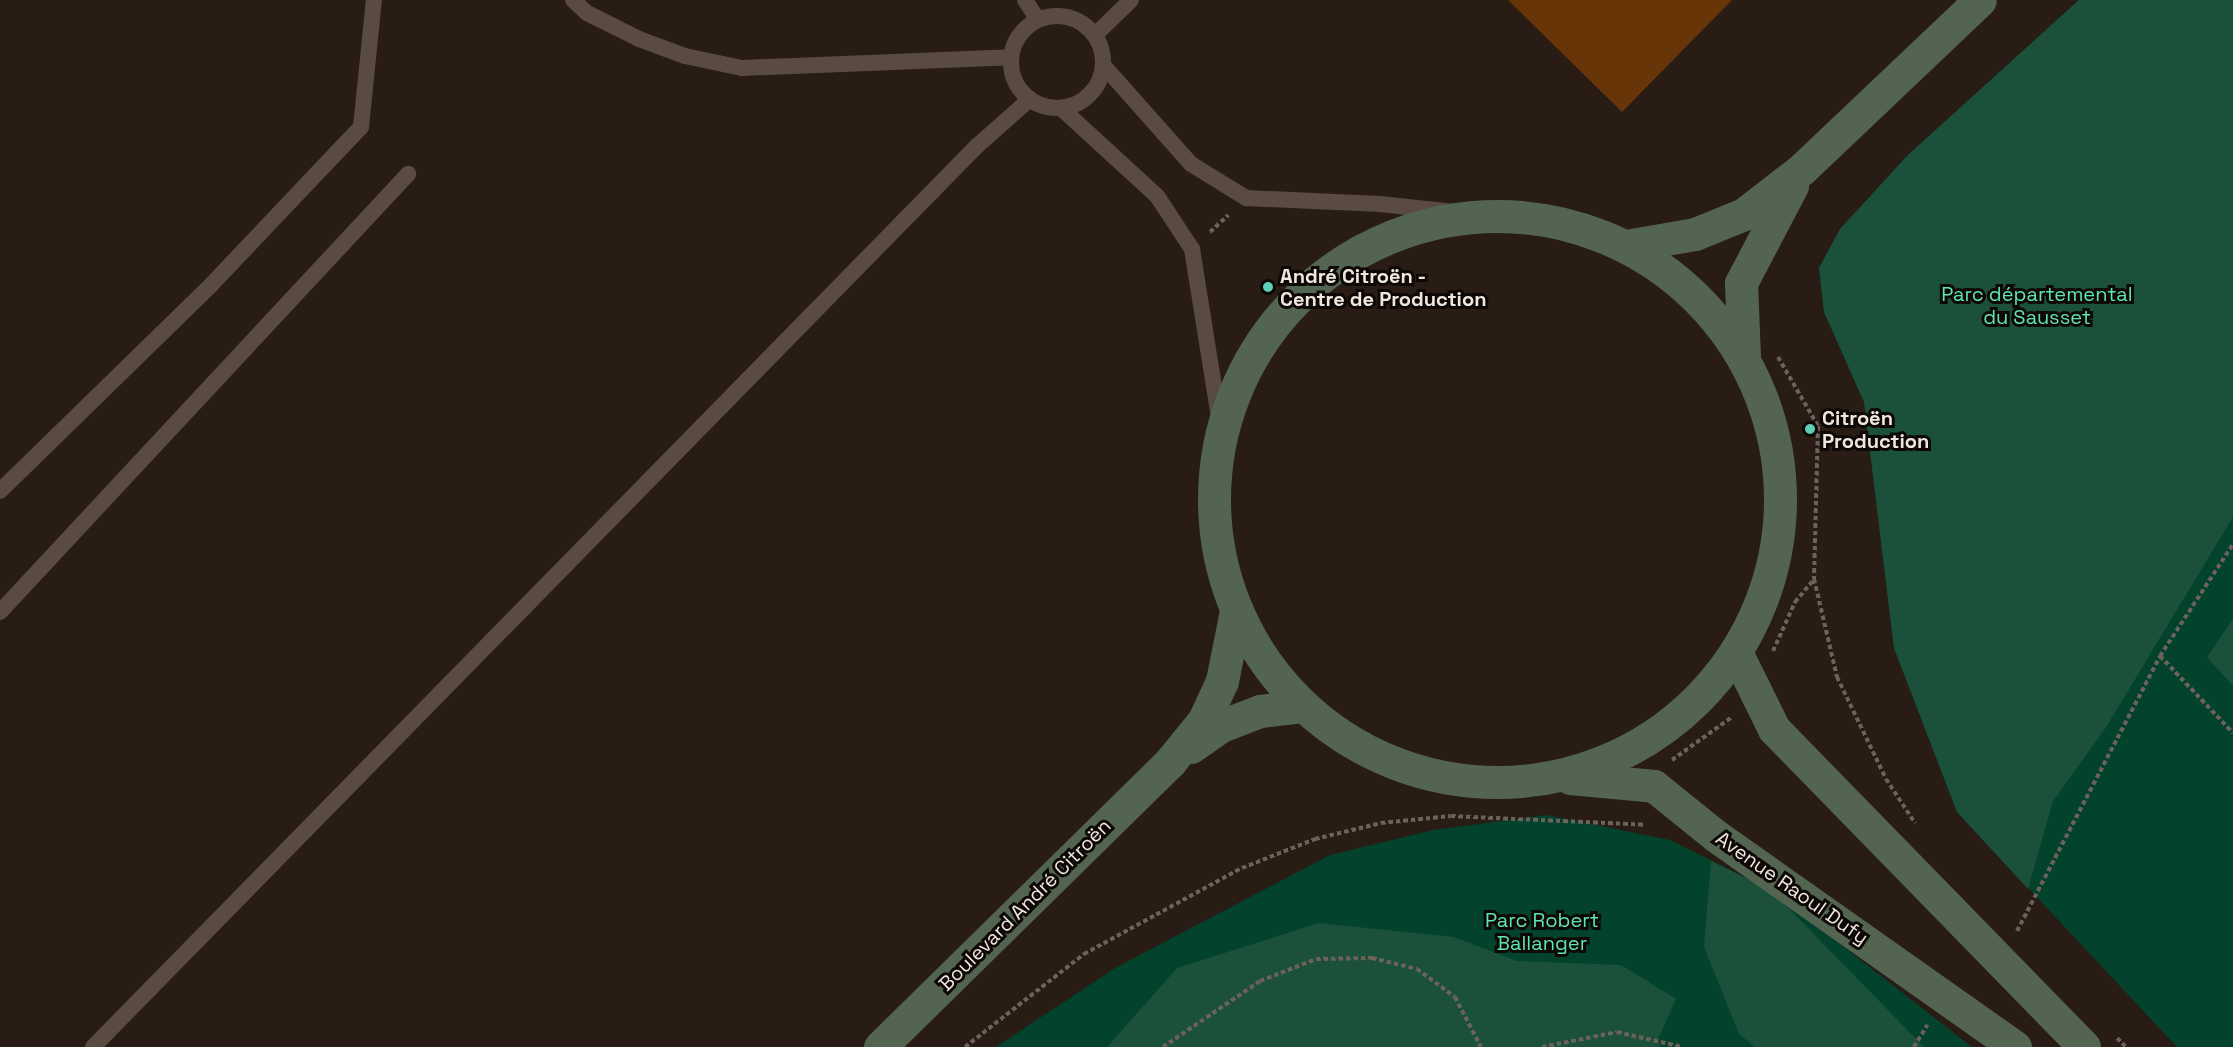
<!DOCTYPE html>
<meta charset="utf-8">
<style>
body{margin:0}
#map{position:relative;width:2233px;height:1047px;overflow:hidden;background:#281c14;font-family:"Space Grotesk",sans-serif}
div>[style]{position:absolute}
.green>*{inset:0;background:#03422d}
.forest>*{inset:0;background:#1b503b}
.building>*{inset:0;background:#683509}
.path>*{height:4px;margin-top:-2px;transform-origin:0;background:repeating-linear-gradient(90deg,#6d625a 0 4.5px,transparent 0 7.5px)}
.lane>*{height:16px;margin:-8px;padding:0 8px;transform-origin:8px;border-radius:8px;background:#594b42}
.lane>.ring{margin:-8px;padding:0;box-sizing:content-box;background:none;border:16px solid #594b42;border-radius:50%}
.secondary>*{height:33px;margin:-16.5px;padding:0 16.5px;transform-origin:16.5px;border-radius:16.5px;background:#536450}
.secondary>.ring{margin:-16.5px;padding:0;box-sizing:content-box;background:none;border:33px solid #536450;border-radius:50%}
.dots>*{width:16px;height:16px;translate:-50% -50%;box-sizing:border-box;border:3px solid #0d0805;border-radius:50%}
span{translate:-50% -50%;white-space:nowrap;text-align:center;line-height:1.15;-webkit-text-stroke:6px #0d0805;paint-order:stroke}
.poi-label{font-size:20px;color:#efe6e0;font-weight:700}
.left{translate:0 -50%;text-align:left}
.park-label{font-size:20px;color:#5ee6b0}
.street-label{font-size:20px;color:#efe6e0}
</style>
<div id="map">
<div class="green">
<i style="clip-path:polygon(2079px 0,2233px 0,2233px 1047px,2177px 1047px,1957px 812px,1894px 648px,1864px 402px,1824px 312px,1819px 268px,1840px 229px,1908px 155px)"></i>
<i style="clip-path:polygon(1547px 815px,1670px 840px,1771px 890px,1972px 1047px,996px 1047px,1115px 968px,1330px 855px,1433px 830px)"></i>
</div>
<div class="forest">
<i style="clip-path:polygon(2079px 0,2233px 0,2233px 517px,2105px 729px,2053px 801px,2028px 889px,1957px 812px,1894px 648px,1864px 402px,1824px 312px,1819px 268px,1840px 229px,1908px 155px)"></i>
<i style="clip-path:polygon(2233px 619px,2233px 686px,2207px 657px)"></i>
<i style="clip-path:polygon(1711px 861px,1771px 890px,1924px 1047px,1755px 1047px,1739px 1034px,1704px 947px)"></i>
<i style="clip-path:polygon(1319px 923px,1454px 937px,1517px 961px,1621px 965px,1676px 999px,1659px 1037px,1660px 1047px,1107px 1047px,1177px 968px)"></i>
</div>
<div class="building">
<i style="clip-path:polygon(1508px 0,1732px 0,1622px 112px)"></i>
</div>
<div class="path">
<i style="left:1210px;top:232px;width:25px;rotate:-43deg"></i>
<i style="left:1778px;top:357px;width:80px;rotate:59.9deg"></i>
<i style="left:1818px;top:426px;width:153px;rotate:91.5deg"></i>
<i style="left:1814px;top:579px;width:101px;rotate:76.8deg"></i>
<i style="left:1837px;top:677px;width:113px;rotate:64.3deg"></i>
<i style="left:1886px;top:779px;width:53px;rotate:56.6deg"></i>
<i style="left:1773px;top:651px;width:54px;rotate:-65.8deg"></i>
<i style="left:1795px;top:602px;width:30px;rotate:-50deg"></i>
<i style="left:2160px;top:656px;width:106px;rotate:46.5deg"></i>
<i style="left:1672px;top:760px;width:74px;rotate:-35.6deg"></i>
<i style="left:1499px;top:782px;width:42px;rotate:12.4deg"></i>
<i style="left:2017px;top:931px;width:310px;rotate:-62.5deg"></i>
<i style="left:2160px;top:656px;width:134px;rotate:-56.9deg"></i>
<i style="left:2117px;top:1038px;width:13px;rotate:45deg"></i>
<i style="left:965px;top:1047px;width:151px;rotate:-38deg"></i>
<i style="left:1084px;top:954px;width:180px;rotate:-28.6deg"></i>
<i style="left:1242px;top:868px;width:79px;rotate:-21.7deg"></i>
<i style="left:1315px;top:839px;width:68px;rotate:-13.6deg"></i>
<i style="left:1381px;top:823px;width:70px;rotate:-5.7deg"></i>
<i style="left:1451px;top:816px;width:195px;rotate:2.6deg"></i>
<i style="left:1163px;top:1047px;width:117px;rotate:-34.2deg"></i>
<i style="left:1260px;top:981px;width:60px;rotate:-21.4deg"></i>
<i style="left:1316px;top:959px;width:56px;rotate:-1deg"></i>
<i style="left:1372px;top:958px;width:46px;rotate:13.7deg"></i>
<i style="left:1417px;top:969px;width:47px;rotate:36.4deg"></i>
<i style="left:1455px;top:997px;width:56px;rotate:62.5deg"></i>
<i style="left:1542px;top:1047px;width:76px;rotate:-11.3deg"></i>
<i style="left:1617px;top:1032px;width:67px;rotate:13deg"></i>
<i style="left:1914px;top:1047px;width:26px;rotate:-59deg"></i>
</div>
<div class="lane">
<i style="left:573px;top:0;width:19px;rotate:43deg"></i>
<i style="left:587px;top:13px;width:58px;rotate:26.6deg"></i>
<i style="left:639px;top:39px;width:49px;rotate:20.3deg"></i>
<i style="left:685px;top:56px;width:58px;rotate:11.9deg"></i>
<i style="left:742px;top:68px;width:269px;rotate:-2.3deg"></i>
<i style="left:1025px;top:0;width:24px;rotate:57deg"></i>
<i class="ring" style="left:1011px;top:16px;width:76px;height:76px"></i>
<i style="left:1095px;top:35px;width:50px;rotate:-44.2deg"></i>
<i style="left:1104px;top:66px;width:131px;rotate:48.4deg"></i>
<i style="left:1191px;top:164px;width:65px;rotate:31.7deg"></i>
<i style="left:1246px;top:198px;width:134px;rotate:2.6deg"></i>
<i style="left:1380px;top:204px;width:102px;rotate:6.2deg"></i>
<i style="left:1061px;top:108px;width:130px;rotate:42.5deg"></i>
<i style="left:1157px;top:196px;width:64px;rotate:56.6deg"></i>
<i style="left:1192px;top:249px;width:183px;rotate:80.9deg"></i>
<i style="left:0;top:491px;width:295px;rotate:-44.3deg"></i>
<i style="left:211px;top:285px;width:218px;rotate:-46.5deg"></i>
<i style="left:361px;top:127px;width:128px;rotate:-84.2deg"></i>
<i style="left:0;top:612px;width:599px;rotate:-47.03deg"></i>
<i style="left:93px;top:1047px;width:1262px;rotate:-45.55deg"></i>
<i style="left:977px;top:146px;width:71px;rotate:-41.6deg"></i>
</div>
<div class="secondary">
<i class="ring" style="left:1214px;top:216px;width:533px;height:533px"></i>
<i style="left:1626px;top:246px;width:70px;rotate:-9.9deg"></i>
<i style="left:1695px;top:234px;width:53px;rotate:-22.2deg"></i>
<i style="left:1744px;top:214px;width:73px;rotate:-37.8deg"></i>
<i style="left:1802px;top:169px;width:245px;rotate:-43.5deg"></i>
<i style="left:1744px;top:357px;width:74px;rotate:-92.3deg"></i>
<i style="left:1741px;top:283px;width:110px;rotate:-62.3deg"></i>
<i style="left:1736px;top:652px;width:86px;rotate:63.7deg"></i>
<i style="left:1774px;top:729px;width:444px;rotate:45.7deg"></i>
<i style="left:1191px;top:747px;width:37px;rotate:-35deg"></i>
<i style="left:1221px;top:726px;width:42px;rotate:-21deg"></i>
<i style="left:1260px;top:711px;width:43px;rotate:-6.6deg"></i>
<i style="left:1570px;top:778px;width:84px;rotate:5.4deg"></i>
<i style="left:1654px;top:786px;width:80px;rotate:38.9deg"></i>
<i style="left:1716px;top:836px;width:366px;rotate:35.2deg"></i>
<i style="left:880px;top:1047px;width:407px;rotate:-44.5deg"></i>
<i style="left:1170px;top:762px;width:54px;rotate:-51deg"></i>
<i style="left:1204px;top:720px;width:43px;rotate:-65.2deg"></i>
<i style="left:1222px;top:681px;width:71px;rotate:-78.7deg"></i>
</div>
<div class="dots">
<i style="left:1268px;top:287px;background:#5eceb8"></i>
<i style="left:1810px;top:429px;background:#5eceb8"></i>
</div>
<div class="poi-label">
<span class="left" style="left:1280px;top:288px">André Citroën -<br>Centre de Production</span>
<span class="left" style="left:1822px;top:430px">Citroën<br>Production</span>
</div>
<div class="park-label">
<span style="left:2037px;top:306px">Parc départemental<br>du Sausset</span>
<span style="left:1542px;top:932px">Parc Robert<br>Ballanger</span>
</div>
<div class="street-label">
<span style="left:1792px;top:888px;rotate:35deg">Avenue Raoul Dufy</span>
<span style="left:1025px;top:905px;rotate:-45deg">Boulevard André Citroën</span>
</div>
</div>
